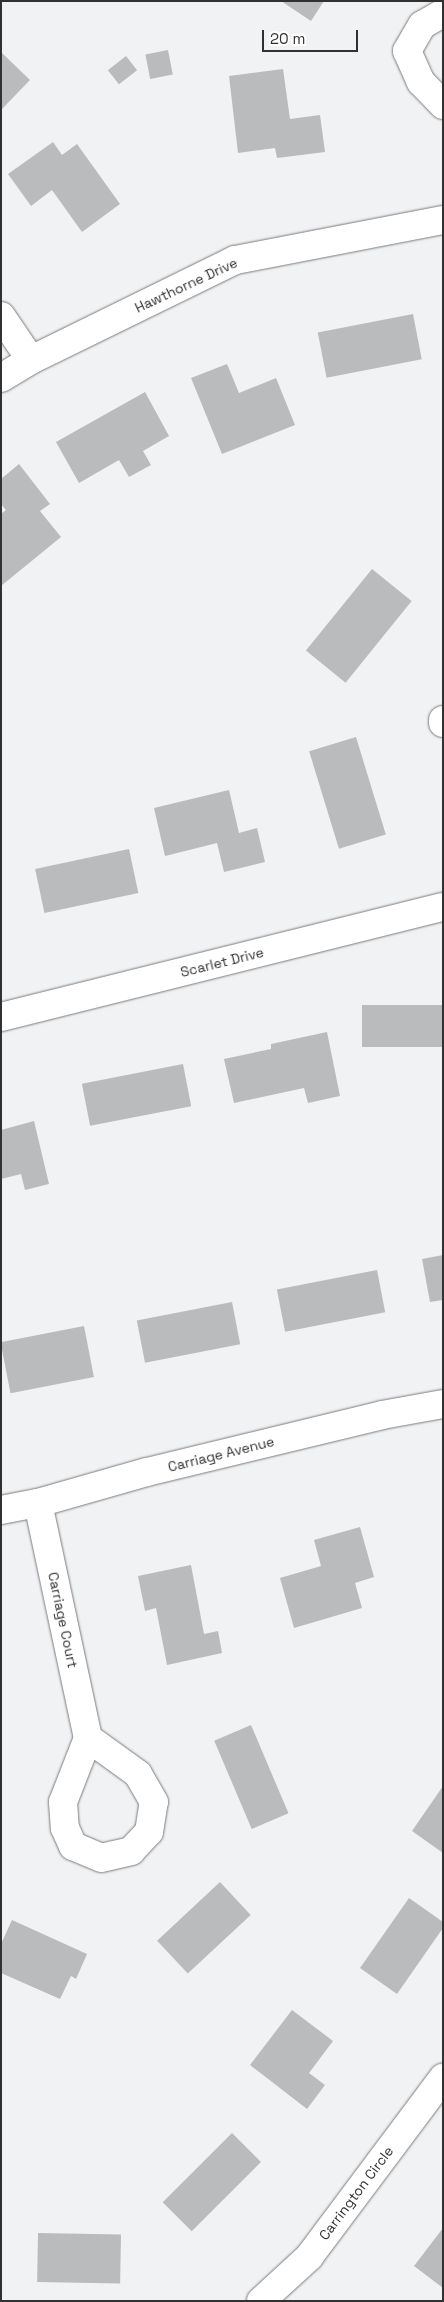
<!DOCTYPE html>
<style>
body{margin:0}
#map{position:relative;width:444px;height:2302px;overflow:hidden;background:#f1f2f4;font-family:"Space Grotesk",sans-serif}
div>[style]{position:absolute}
.building>*{inset:0;background:#babbbd;transform-origin:0 0}
.roads{filter:drop-shadow(0 0 1px #7a7b7d) drop-shadow(0 0 1px #7a7b7d)}
.minor>*{height:28px;margin:-14px;padding:0 14px;transform-origin:14px;border-radius:14px;background:#fff}
span{translate:-50% -50%;white-space:nowrap;text-align:center;line-height:1.15;-webkit-text-stroke:4px #fff;paint-order:stroke}
.street-label{font-size:14px;color:#313132}
.frame{position:absolute;inset:0;border:2px solid #313132;pointer-events:none}
.scale{position:absolute;left:262px;top:30px;width:96px;height:22px;box-sizing:border-box;border:2px solid #313132;border-top:0;padding-left:6px;font-size:15px;line-height:18px;white-space:nowrap;color:#313132;-webkit-text-stroke:4px #fff;paint-order:stroke}
</style>
<div id="map">
<div class="building">
<i style="clip-path:polygon(281px 1px,324px 1px,311px 21px)"></i>
<i style="left:168px;top:50px;width:25px;height:23px;rotate:79deg"></i>
<i style="clip-path:polygon(1px 52px,30px 80px,1px 110px)"></i>
<i style="left:126px;top:56px;width:18px;height:23px;rotate:52deg"></i>
<i style="clip-path:polygon(283px 69px,290px 119px,320px 115px,325px 152px,277px 158px,275px 148px,238px 153px,229px 76px)"></i>
<i style="clip-path:polygon(53px 142px,62px 155px,77px 144px,120px 204px,82px 232px,52px 190px,31px 206px,8px 174px)"></i>
<i style="left:413px;top:314px;width:46px;height:97px;rotate:79deg"></i>
<i style="clip-path:polygon(227px 364px,239px 393px,276px 378px,295px 425px,222px 454px,191px 378px)"></i>
<i style="clip-path:polygon(145px 392px,169px 436px,143px 451px,151px 465px,129px 477px,119px 460px,79px 483px,56px 442px)"></i>
<i style="clip-path:polygon(19px 464px,50px 504px,40px 511px,61px 537px,1px 586px,1px 514px,6px 510px,1px 504px,1px 479px)"></i>
<i style="left:372px;top:569px;width:51px;height:105px;rotate:39deg"></i>
<i style="left:356px;top:737px;width:102px;height:49px;rotate:73deg"></i>
<i style="clip-path:polygon(229px 790px,239px 833px,257px 828px,265px 862px,224px 872px,217px 843px,165px 856px,154px 808px)"></i>
<i style="left:129px;top:849px;width:45px;height:96px;rotate:78deg"></i>
<i style="left:443px;top:1005px;width:42px;height:81px;rotate:90deg"></i>
<i style="clip-path:polygon(327px 1032px,340px 1096px,308px 1103px,304px 1088px,234px 1103px,224px 1059px,271px 1049px,271px 1044px)"></i>
<i style="left:183px;top:1064px;width:43px;height:103px;rotate:79deg"></i>
<i style="clip-path:polygon(34px 1121px,49px 1184px,25px 1190px,21px 1174px,1px 1179px,1px 1130px)"></i>
<i style="clip-path:polygon(443px 1255px,443px 1300px,430px 1302px,422px 1259px)"></i>
<i style="left:377px;top:1270px;width:43px;height:102px;rotate:79deg"></i>
<i style="left:232px;top:1302px;width:43px;height:97px;rotate:79deg"></i>
<i style="left:84px;top:1326px;width:52px;height:85px;rotate:79deg"></i>
<i style="clip-path:polygon(360px 1527px,374px 1577px,355px 1583px,362px 1608px,294px 1628px,280px 1578px,321px 1566px,314px 1540px)"></i>
<i style="clip-path:polygon(191px 1565px,204px 1634px,218px 1631px,222px 1653px,167px 1665px,156px 1608px,145px 1611px,138px 1576px)"></i>
<i style="left:251px;top:1725px;width:96px;height:40px;rotate:67deg"></i>
<i style="clip-path:polygon(443px 1786px,443px 1853px,412px 1831px)"></i>
<i style="left:220px;top:1882px;width:45px;height:86px;rotate:47deg"></i>
<i style="clip-path:polygon(409px 1898px,443px 1922px,443px 1928px,397px 1994px,360px 1968px)"></i>
<i style="clip-path:polygon(12px 1920px,87px 1954px,76px 1979px,71px 1976px,60px 1999px,1px 1973px,1px 1944px)"></i>
<i style="clip-path:polygon(292px 2010px,333px 2041px,309px 2073px,325px 2085px,307px 2109px,250px 2065px)"></i>
<i style="left:232px;top:2133px;width:41px;height:98px;rotate:45deg"></i>
<i style="clip-path:polygon(443px 2228px,443px 2288px,414px 2266px)"></i>
<i style="left:38px;top:2233px;width:83px;height:49px;rotate:1deg"></i>
</div>
<div class="roads">
<div class="minor">
<i style="left:443px;top:13px;width:24px;rotate:150deg"></i>
<i style="left:422px;top:25px;width:30px;rotate:120deg"></i>
<i style="left:407px;top:51px;width:34px;rotate:66deg"></i>
<i style="left:421px;top:82px;width:32px;rotate:46deg"></i>
<i style="left:1px;top:316px;width:53px;rotate:55.7deg"></i>
<i style="left:1px;top:378px;width:35px;rotate:-31deg"></i>
<i style="left:31px;top:360px;width:227px;rotate:-26.1deg"></i>
<i style="left:235px;top:260px;width:212px;rotate:-10.9deg"></i>
<i style="left:443px;top:720px;width:3px;rotate:90deg"></i>
<i style="left:1px;top:1017px;width:455px;rotate:-14deg"></i>
<i style="left:38px;top:1503px;width:240px;rotate:78deg"></i>
<i style="left:88px;top:1738px;width:69px;rotate:111.3deg"></i>
<i style="left:63px;top:1802px;width:26px;rotate:86deg"></i>
<i style="left:65px;top:1828px;width:20px;rotate:66deg"></i>
<i style="left:73px;top:1846px;width:30px;rotate:23deg"></i>
<i style="left:101px;top:1858px;width:31px;rotate:-13deg"></i>
<i style="left:131px;top:1851px;width:26px;rotate:-47deg"></i>
<i style="left:149px;top:1832px;width:30px;rotate:-81deg"></i>
<i style="left:154px;top:1802px;width:32px;rotate:-120deg"></i>
<i style="left:138px;top:1774px;width:62px;rotate:-144.2deg"></i>
<i style="left:1px;top:1510px;width:38px;rotate:-11deg"></i>
<i style="left:38px;top:1503px;width:113px;rotate:-15.9deg"></i>
<i style="left:147px;top:1472px;width:242px;rotate:-13.6deg"></i>
<i style="left:382px;top:1415px;width:62px;rotate:-10.2deg"></i>
<i style="left:261px;top:2301px;width:65px;rotate:-42.5deg"></i>
<i style="left:309px;top:2257px;width:224px;rotate:-53.2deg"></i>
</div>
</div>
<div class="street-label">
<span style="left:186px;top:285px;rotate:-25deg">Hawthorne Drive</span>
<span style="left:222px;top:962px;rotate:-14deg">Scarlet Drive</span>
<span style="left:221px;top:1454px;rotate:-14deg">Carriage Avenue</span>
<span style="left:63px;top:1620px;rotate:78deg">Carriage Court</span>
<span style="left:356px;top:2193px;rotate:-53deg">Carrington Circle</span>
</div>
<div class="frame"></div>
<div class="scale">20 m</div>
</div>
